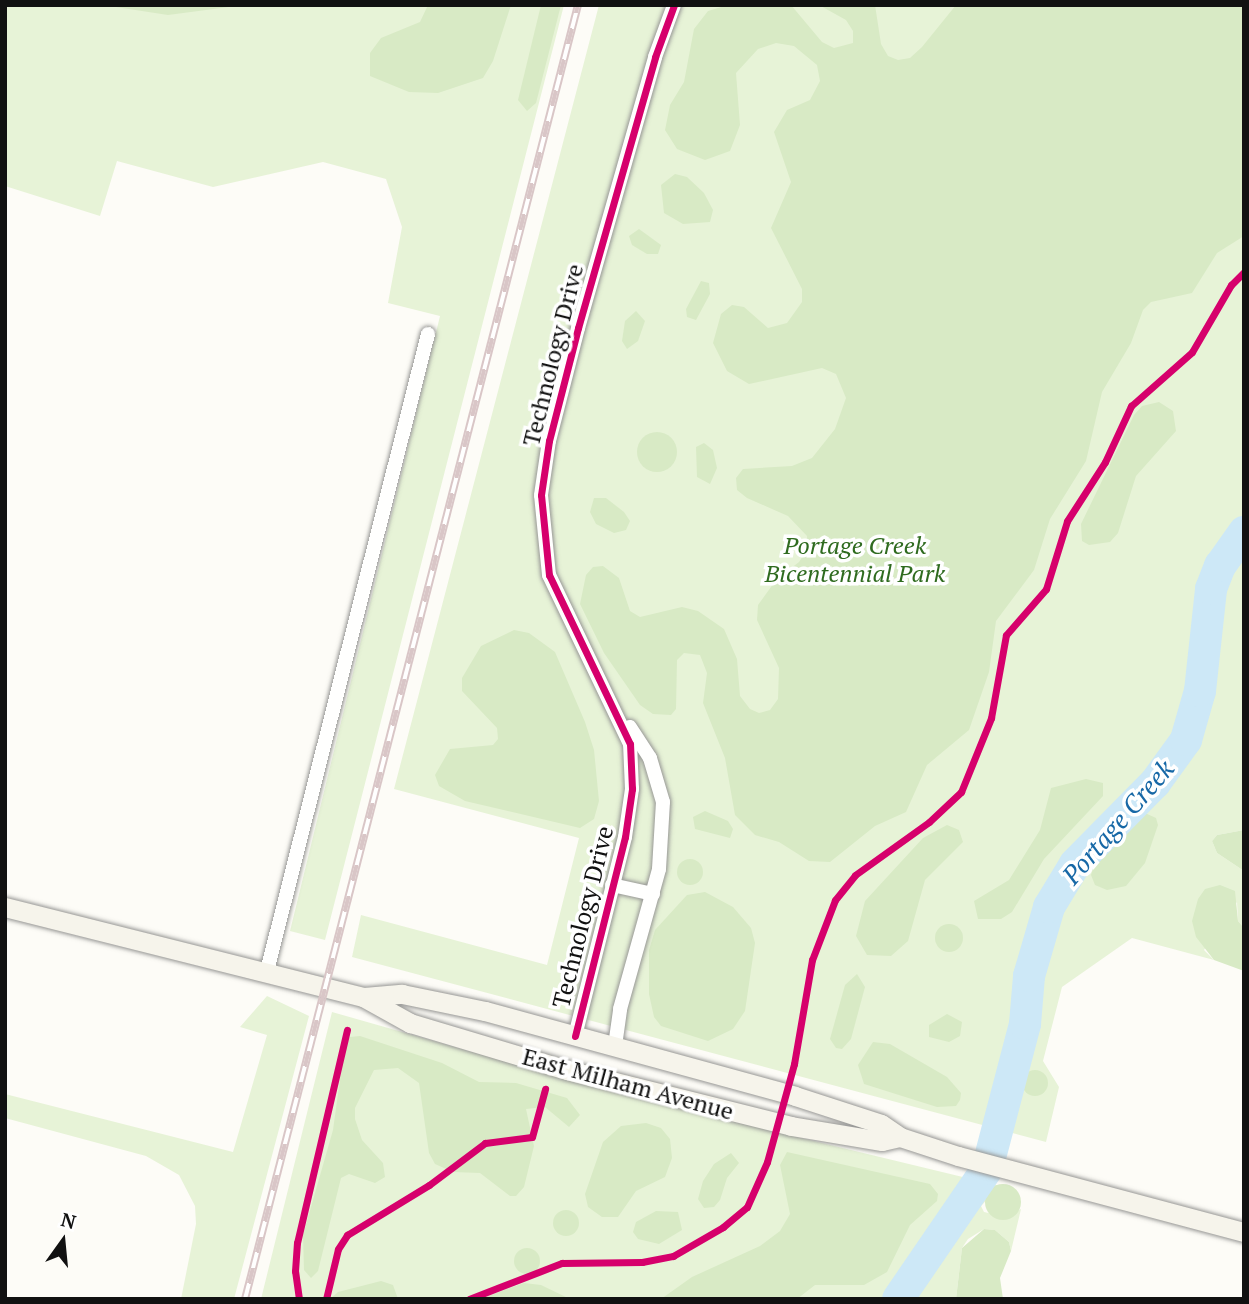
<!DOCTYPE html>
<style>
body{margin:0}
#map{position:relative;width:1249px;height:1304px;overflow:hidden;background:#fdfcf7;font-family:"PT Serif",serif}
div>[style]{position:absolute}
.green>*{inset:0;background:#e7f3d7}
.forest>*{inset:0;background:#d8eac5}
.round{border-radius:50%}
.river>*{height:32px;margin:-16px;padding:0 16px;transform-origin:16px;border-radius:16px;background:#cde8f7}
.roads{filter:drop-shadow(0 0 2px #979795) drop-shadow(0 0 2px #979795)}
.street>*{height:14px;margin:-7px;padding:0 7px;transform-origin:7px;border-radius:7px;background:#fffffe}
.secondary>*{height:19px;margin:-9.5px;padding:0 9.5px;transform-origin:9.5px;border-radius:9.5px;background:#f6f4eb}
.rail>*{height:8px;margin-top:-4px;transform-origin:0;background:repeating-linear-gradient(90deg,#fff 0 16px,#d9c6c7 0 32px);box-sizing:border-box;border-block:2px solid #d9c6c7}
.cycleway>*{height:7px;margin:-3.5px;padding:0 3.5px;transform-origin:3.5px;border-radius:3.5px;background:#d6006c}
span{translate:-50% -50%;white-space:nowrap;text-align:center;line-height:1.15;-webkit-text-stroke:7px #fff;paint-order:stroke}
.street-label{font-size:24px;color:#111}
.park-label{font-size:24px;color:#2f6b1f;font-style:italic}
.water-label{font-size:26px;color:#1768a6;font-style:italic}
.frame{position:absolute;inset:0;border:7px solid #111;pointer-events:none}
.north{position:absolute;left:28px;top:1206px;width:70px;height:70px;-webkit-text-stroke:5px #fff;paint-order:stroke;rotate:15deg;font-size:19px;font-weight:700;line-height:28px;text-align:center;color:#111}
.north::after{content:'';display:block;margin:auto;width:24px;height:32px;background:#111;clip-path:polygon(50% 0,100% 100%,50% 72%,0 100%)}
</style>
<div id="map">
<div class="green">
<i style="clip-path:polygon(5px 5px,564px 5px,325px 940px,290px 931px,440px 316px,388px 303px,402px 227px,386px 179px,323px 162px,213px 187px,117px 161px,100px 216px,5px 186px)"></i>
<i style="clip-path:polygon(599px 5px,1244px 5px,1244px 830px,1217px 835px,1212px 841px,1217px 853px,1244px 871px,1244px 928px,1238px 921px,1237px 902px,1204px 950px,1214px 960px,1132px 938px,1062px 987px,1043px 1061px,1059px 1087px,1046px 1142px,352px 957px,361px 915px,547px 965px,579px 838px,394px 789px)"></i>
<i style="clip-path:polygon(267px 996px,309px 1016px,234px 1299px,181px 1299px,196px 1224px,195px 1206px,179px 1175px,146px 1156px,5px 1118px,5px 1094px,233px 1152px,267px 1035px,240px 1027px)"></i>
<i style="clip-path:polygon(332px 1012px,627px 1096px,1000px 1186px,981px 1206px,984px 1212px,1006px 1217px,1021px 1209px,1011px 1251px,1009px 1242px,995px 1230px,984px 1229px,968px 1239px,962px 1248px,956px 1299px,261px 1299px)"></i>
</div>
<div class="forest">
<i style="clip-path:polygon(103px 5px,244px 5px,168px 15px)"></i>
<i style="clip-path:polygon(428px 5px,511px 5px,493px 61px,483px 78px,438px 93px,409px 92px,370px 76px,370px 53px,381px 38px,420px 22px)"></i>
<i style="clip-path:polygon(541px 5px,561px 5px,536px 103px,527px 111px,518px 100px)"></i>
<i style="clip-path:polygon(728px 5px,791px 5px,822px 42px,834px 48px,853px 43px,853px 31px,846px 20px,819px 5px,875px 5px,881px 44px,888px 56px,898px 60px,910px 58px,922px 47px,956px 5px,1244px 5px,1244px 236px,1217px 253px,1192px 293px,1151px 302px,1143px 310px,1131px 343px,1102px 392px,1086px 461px,1050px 519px,1034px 570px,996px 621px,989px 672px,969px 730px,927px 765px,906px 812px,875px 826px,830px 862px,809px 861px,779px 842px,755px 835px,735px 815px,725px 758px,703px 703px,707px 673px,700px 655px,684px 653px,677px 660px,676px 709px,671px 715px,653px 714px,640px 705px,604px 653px,580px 604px,586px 575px,593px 567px,603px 566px,619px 578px,630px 611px,640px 617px,682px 607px,698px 611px,724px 629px,737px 659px,740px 696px,750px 709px,759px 713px,770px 710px,778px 699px,779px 668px,757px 620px,758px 605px,776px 580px,799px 562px,807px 550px,807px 536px,788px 516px,747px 498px,737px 490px,736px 478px,743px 469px,792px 466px,812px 458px,835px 429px,846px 398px,836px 374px,822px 368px,749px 384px,727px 371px,713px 343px,721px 314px,732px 305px,744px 307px,768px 328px,787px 323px,802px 302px,802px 289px,771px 228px,791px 182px,774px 132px,787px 110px,810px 100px,820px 81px,817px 65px,794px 46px,776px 43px,758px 49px,736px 73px,740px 125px,730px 151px,705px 160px,677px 149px,665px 130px,670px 105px,684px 82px,694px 29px,708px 11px)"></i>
<i style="clip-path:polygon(675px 174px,687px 177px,704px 193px,713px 210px,710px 222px,683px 224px,664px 213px,661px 185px)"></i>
<i style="clip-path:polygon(639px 229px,661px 245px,658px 254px,647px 254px,632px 245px,629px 236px)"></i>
<i style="clip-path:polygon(701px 281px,709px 283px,710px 294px,696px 320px,687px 317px,686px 309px)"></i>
<i style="clip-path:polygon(636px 311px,645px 321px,638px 341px,627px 349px,622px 341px,625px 321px)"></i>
<i style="clip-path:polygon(1159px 402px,1173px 411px,1176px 431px,1136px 476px,1118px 533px,1110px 542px,1089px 545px,1082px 541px,1081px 524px,1134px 415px,1142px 406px)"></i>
<i class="round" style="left:637px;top:432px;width:40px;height:40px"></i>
<i style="clip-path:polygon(704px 443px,713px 450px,717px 468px,710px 484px,697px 477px,696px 447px)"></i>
<i style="clip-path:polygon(594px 498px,606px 498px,624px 512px,630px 521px,626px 530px,614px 533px,596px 524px,590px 512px)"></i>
<i style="clip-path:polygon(514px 630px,529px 633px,555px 652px,585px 722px,594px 750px,599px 801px,594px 819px,580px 828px,465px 801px,439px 786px,435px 775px,450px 749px,493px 745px,498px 739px,497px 728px,462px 691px,462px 678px,481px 646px)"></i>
<i style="clip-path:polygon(1086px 779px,1103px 783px,1103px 796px,1044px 859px,1012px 912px,1001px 919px,978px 919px,974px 901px,1009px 880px,1040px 830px,1051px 788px)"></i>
<i style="clip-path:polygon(705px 811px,728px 821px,733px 829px,730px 838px,695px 829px,693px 817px)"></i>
<i style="clip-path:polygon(1145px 813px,1156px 818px,1158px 825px,1145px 863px,1126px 886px,1107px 890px,1095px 885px,1091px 875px,1095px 863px,1131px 820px)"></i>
<i style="clip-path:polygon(947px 825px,959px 830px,963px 842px,925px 880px,908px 941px,891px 956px,867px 955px,856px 936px,865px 901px,923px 838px)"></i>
<i style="clip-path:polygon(1244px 830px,1244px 871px,1217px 853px,1212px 841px,1217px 835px)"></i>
<i class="round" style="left:677px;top:859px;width:26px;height:26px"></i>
<i style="clip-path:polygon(1220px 885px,1235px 891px,1238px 921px,1244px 928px,1244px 971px,1214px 960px,1196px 937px,1192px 921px,1198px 899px,1205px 889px)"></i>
<i style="clip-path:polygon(705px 892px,733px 907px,751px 928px,755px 943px,745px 1011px,733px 1029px,708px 1041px,661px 1026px,654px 1017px,649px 994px,649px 950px,655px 930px,687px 895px)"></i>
<i class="round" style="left:935px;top:924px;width:28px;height:28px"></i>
<i style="clip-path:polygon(857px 974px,865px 987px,851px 1039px,842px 1049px,836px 1048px,830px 1039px,845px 985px)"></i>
<i style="clip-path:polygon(947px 1014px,962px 1022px,960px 1036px,949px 1042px,929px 1037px,929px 1025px)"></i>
<i style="clip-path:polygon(360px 1036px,442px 1063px,479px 1082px,516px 1083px,567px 1098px,580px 1115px,569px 1127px,545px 1107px,526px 1109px,534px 1146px,524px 1187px,516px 1196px,510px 1196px,480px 1173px,453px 1172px,435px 1164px,429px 1153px,419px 1083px,398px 1068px,374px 1070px,355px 1108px,355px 1119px,362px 1140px,383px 1163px,385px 1177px,375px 1183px,349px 1174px,341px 1178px,318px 1271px,311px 1278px,304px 1270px,303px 1235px,333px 1130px,345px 1043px,350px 1037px)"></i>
<i style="clip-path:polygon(873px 1042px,890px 1044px,947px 1077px,961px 1093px,960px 1100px,956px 1106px,937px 1107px,864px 1084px,858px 1065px)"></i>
<i class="round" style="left:1022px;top:1070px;width:26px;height:26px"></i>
<i style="clip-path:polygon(646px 1123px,661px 1128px,670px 1139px,672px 1158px,665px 1177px,636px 1191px,618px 1217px,602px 1217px,588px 1207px,585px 1194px,603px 1142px,621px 1126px)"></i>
<i style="clip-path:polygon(787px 1152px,930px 1184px,938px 1194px,937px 1201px,910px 1225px,887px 1272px,864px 1285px,815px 1285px,797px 1299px,661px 1299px,692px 1277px,760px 1246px,780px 1231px,790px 1214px,780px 1165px)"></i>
<i style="clip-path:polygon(731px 1153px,739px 1163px,727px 1178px,720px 1200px,714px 1207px,704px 1208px,698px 1199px,703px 1181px,714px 1164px)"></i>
<i class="round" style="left:985px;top:1184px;width:36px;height:36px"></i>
<i class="round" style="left:553px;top:1210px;width:26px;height:26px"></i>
<i style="clip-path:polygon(656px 1211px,678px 1212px,682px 1230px,659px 1244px,638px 1239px,633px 1232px,636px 1222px)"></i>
<i style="clip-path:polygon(984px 1229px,995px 1230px,1009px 1242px,1011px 1251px,1000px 1278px,1003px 1299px,956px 1299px,962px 1248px)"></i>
<i class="round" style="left:514px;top:1248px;width:26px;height:26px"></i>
<i style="clip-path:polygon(381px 1281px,393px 1285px,398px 1299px,330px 1299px,338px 1292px)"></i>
<i style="clip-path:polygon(524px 1283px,541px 1285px,570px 1299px,480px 1299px)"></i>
</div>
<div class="river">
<i style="left:898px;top:1299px;width:158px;rotate:-55.6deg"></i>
<i style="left:987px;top:1169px;width:150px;rotate:-75.3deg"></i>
<i style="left:1025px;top:1024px;width:48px;rotate:-85.2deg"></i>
<i style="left:1029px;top:976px;width:72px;rotate:-73.8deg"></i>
<i style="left:1049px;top:907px;width:50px;rotate:-58.8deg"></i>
<i style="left:1075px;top:864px;width:114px;rotate:-45.4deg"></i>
<i style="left:1155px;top:783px;width:53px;rotate:-54.2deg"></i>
<i style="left:1186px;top:740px;width:51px;rotate:-74.1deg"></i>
<i style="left:1200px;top:691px;width:103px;rotate:-83.8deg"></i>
<i style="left:1211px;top:589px;width:25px;rotate:-69deg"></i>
<i style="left:1220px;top:566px;width:42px;rotate:-54.8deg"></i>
</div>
<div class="roads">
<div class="street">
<i style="left:612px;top:885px;width:42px;rotate:12.4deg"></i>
<i style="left:267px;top:971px;width:657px;rotate:-75.82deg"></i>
<i style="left:575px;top:1036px;width:205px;rotate:-75.9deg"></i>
<i style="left:625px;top:837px;width:49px;rotate:-81.7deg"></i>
<i style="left:632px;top:789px;width:45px;rotate:-92.5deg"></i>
<i style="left:630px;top:744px;width:187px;rotate:-115.6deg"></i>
<i style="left:549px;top:575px;width:80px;rotate:-95.7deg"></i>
<i style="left:541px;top:495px;width:55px;rotate:-81.6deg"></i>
<i style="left:549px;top:441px;width:117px;rotate:-75.6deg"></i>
<i style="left:578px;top:328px;width:282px;rotate:-74.1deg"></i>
<i style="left:655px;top:57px;width:55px;rotate:-69.9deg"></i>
<i style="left:615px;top:1046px;width:37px;rotate:-82deg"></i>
<i style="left:620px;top:1009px;width:145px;rotate:-74.4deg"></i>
<i style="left:659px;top:869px;width:67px;rotate:-86.6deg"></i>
<i style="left:663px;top:802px;width:46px;rotate:-106.5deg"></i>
<i style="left:650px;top:758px;width:37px;rotate:-123deg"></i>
</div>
<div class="secondary">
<i style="left:5px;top:907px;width:369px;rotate:14.1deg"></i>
<i style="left:363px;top:997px;width:54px;rotate:29deg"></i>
<i style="left:410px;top:1023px;width:164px;rotate:16.7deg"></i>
<i style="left:567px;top:1070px;width:231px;rotate:14deg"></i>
<i style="left:791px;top:1126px;width:92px;rotate:9.4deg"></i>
<i style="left:882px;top:1141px;width:18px;rotate:-13deg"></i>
<i style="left:364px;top:997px;width:38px;rotate:-5deg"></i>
<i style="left:402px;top:994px;width:85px;rotate:11.6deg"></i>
<i style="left:485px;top:1011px;width:321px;rotate:15.3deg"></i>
<i style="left:795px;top:1096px;width:90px;rotate:18deg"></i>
<i style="left:881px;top:1124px;width:23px;rotate:34deg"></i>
<i style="left:900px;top:1137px;width:61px;rotate:18.1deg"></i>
<i style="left:958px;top:1156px;width:296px;rotate:14.9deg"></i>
</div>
</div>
<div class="rail">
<i style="left:245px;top:1299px;width:1336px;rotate:-75.57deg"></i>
</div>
<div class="cycleway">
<i style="left:575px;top:1036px;width:205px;rotate:-75.9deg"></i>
<i style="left:625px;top:837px;width:49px;rotate:-81.7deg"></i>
<i style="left:632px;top:789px;width:45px;rotate:-92.5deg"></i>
<i style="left:630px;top:744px;width:187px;rotate:-115.6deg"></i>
<i style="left:549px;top:575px;width:80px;rotate:-95.7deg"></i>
<i style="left:541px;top:495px;width:55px;rotate:-81.6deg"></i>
<i style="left:549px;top:441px;width:117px;rotate:-75.6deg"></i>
<i style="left:578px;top:328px;width:282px;rotate:-74.1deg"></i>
<i style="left:655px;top:57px;width:55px;rotate:-69.9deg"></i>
<i style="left:299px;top:1299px;width:28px;rotate:-98deg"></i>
<i style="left:295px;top:1271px;width:28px;rotate:-86deg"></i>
<i style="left:297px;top:1243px;width:219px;rotate:-76.8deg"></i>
<i style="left:326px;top:1299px;width:51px;rotate:-76.5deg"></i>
<i style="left:338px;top:1249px;width:17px;rotate:-57deg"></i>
<i style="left:347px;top:1235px;width:96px;rotate:-31.4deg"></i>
<i style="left:429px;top:1185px;width:70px;rotate:-36.9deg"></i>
<i style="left:485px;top:1143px;width:47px;rotate:-7.3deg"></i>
<i style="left:532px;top:1137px;width:50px;rotate:-74.8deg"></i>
<i style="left:469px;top:1299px;width:100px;rotate:-21.2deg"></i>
<i style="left:562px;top:1263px;width:80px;rotate:-0.7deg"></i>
<i style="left:642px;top:1262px;width:32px;rotate:-11deg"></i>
<i style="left:673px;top:1256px;width:58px;rotate:-30.1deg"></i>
<i style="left:723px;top:1227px;width:31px;rotate:-40deg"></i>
<i style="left:747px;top:1207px;width:49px;rotate:-66deg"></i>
<i style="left:767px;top:1162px;width:102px;rotate:-74.6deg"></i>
<i style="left:794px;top:1064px;width:106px;rotate:-80.2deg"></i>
<i style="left:812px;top:960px;width:64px;rotate:-69deg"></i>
<i style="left:835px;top:900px;width:32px;rotate:-51deg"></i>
<i style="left:855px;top:875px;width:91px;rotate:-35.6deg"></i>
<i style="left:929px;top:822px;width:44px;rotate:-43.2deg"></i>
<i style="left:961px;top:792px;width:80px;rotate:-67.9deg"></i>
<i style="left:991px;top:718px;width:84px;rotate:-79.8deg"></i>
<i style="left:1006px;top:635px;width:61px;rotate:-49deg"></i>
<i style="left:1046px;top:589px;width:71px;rotate:-72.8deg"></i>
<i style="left:1067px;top:521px;width:70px;rotate:-57.2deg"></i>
<i style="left:1105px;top:462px;width:62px;rotate:-65.1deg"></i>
<i style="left:1131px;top:406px;width:81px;rotate:-41.5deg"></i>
<i style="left:1192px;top:352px;width:78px;rotate:-59.8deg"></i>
<i style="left:1231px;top:285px;width:18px;rotate:-45deg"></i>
</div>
<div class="street-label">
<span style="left:553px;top:355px;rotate:-76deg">Technology Drive</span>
<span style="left:583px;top:917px;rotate:-76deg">Technology Drive</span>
<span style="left:628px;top:1084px;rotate:15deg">East Milham Avenue</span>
</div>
<div class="park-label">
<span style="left:855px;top:560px">Portage Creek<br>Bicentennial Park</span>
</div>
<div class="water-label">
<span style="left:1118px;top:822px;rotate:-49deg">Portage Creek</span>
</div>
<div class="frame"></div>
<div class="north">N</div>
</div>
